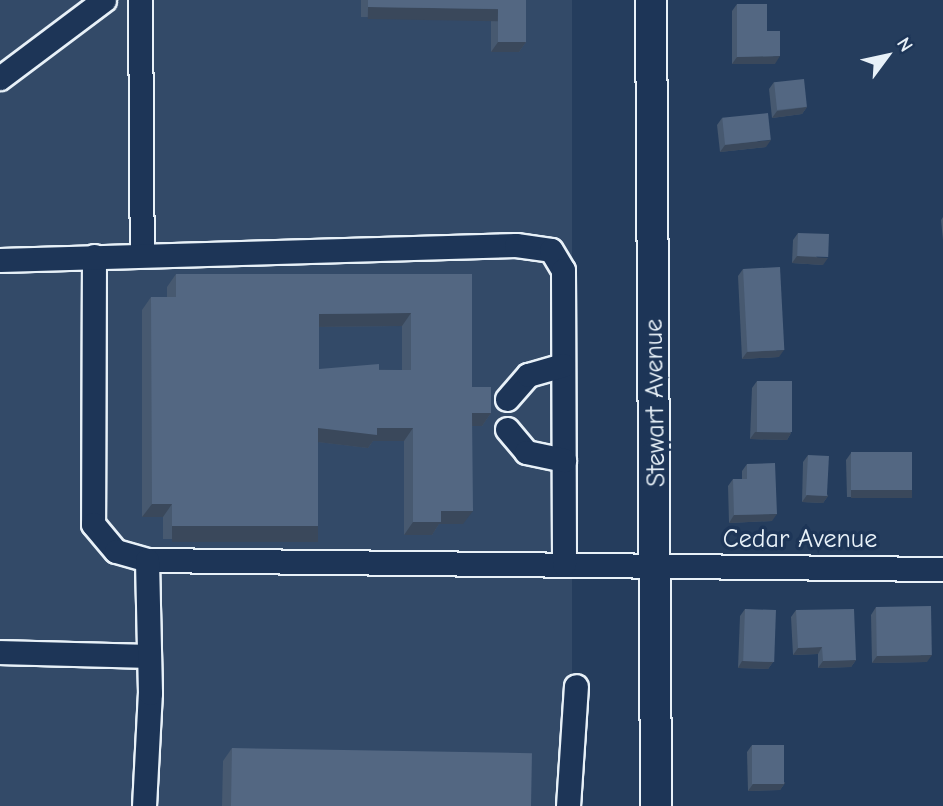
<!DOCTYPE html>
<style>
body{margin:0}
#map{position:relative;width:943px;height:806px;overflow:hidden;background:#253d5d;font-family:"Comic Neue",sans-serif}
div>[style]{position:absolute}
.built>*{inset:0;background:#334a68;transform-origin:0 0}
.roads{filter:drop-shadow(2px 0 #e8f1f8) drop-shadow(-2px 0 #e8f1f8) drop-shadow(0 2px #e8f1f8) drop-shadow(0 -2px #e8f1f8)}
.minor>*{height:23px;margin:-11.5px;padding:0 11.5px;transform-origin:11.5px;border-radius:11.5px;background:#1d3557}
.major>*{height:30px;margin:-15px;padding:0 15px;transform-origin:15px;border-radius:15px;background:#1d3557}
.wall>*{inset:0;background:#475970}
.shaded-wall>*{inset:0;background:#3a485b;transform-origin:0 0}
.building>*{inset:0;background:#536782;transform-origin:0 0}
span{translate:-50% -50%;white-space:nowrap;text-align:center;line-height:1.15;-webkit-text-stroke:7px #1d3557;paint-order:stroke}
.street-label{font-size:26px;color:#e8f1f8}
.north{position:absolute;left:852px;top:21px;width:70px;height:70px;-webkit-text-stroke:5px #1d3557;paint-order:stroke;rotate:57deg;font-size:19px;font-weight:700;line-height:28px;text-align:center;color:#e8f1f8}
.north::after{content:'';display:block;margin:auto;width:24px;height:32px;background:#e8f1f8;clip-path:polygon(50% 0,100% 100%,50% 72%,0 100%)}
</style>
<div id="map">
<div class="built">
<div style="left:0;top:0;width:572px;height:806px"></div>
</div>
<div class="roads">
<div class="minor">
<div style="left:140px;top:0;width:255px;rotate:89.6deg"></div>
<div style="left:0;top:78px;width:130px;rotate:-36.9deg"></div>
<div style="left:94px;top:256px;width:268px;rotate:90.2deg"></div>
<div style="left:93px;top:524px;width:35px;rotate:50deg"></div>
<div style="left:116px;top:551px;width:32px;rotate:16deg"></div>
<div style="left:147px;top:560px;width:796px;rotate:0.65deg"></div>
<div style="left:0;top:260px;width:516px;rotate:-1.67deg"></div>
<div style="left:516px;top:245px;width:35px;rotate:8deg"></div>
<div style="left:551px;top:250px;width:23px;rotate:59deg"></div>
<div style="left:563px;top:270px;width:294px;rotate:89.8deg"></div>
<div style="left:507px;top:399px;width:32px;rotate:-49deg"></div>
<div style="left:528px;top:375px;width:36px;rotate:-16deg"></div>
<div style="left:507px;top:429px;width:30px;rotate:50deg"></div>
<div style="left:526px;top:452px;width:39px;rotate:12deg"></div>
<div style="left:0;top:652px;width:148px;rotate:1.5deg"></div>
<div style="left:144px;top:806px;width:113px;rotate:-87deg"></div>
<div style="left:150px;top:693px;width:133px;rotate:-91.3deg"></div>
<div style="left:568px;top:806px;width:120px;rotate:-86.2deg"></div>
</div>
<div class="major">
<div style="left:651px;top:0;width:806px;rotate:89.64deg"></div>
</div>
</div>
<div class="wall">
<div style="clip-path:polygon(361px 0,526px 0,526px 42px,519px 52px,491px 52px,491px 19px,361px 17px)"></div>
<div style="clip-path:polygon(737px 4px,767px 31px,775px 64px,732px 64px,732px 11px)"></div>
<div style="clip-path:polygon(774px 82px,807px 107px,802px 114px,772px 118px,769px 89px)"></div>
<div style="clip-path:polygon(722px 118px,766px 147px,720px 152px,717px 125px)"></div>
<div style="clip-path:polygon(943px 217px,943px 240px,941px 220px)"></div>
<div style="clip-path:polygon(798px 233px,823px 265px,792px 263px,793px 240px)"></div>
<div style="clip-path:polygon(743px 269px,779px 357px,742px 359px,738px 276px)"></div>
<div style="clip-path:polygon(evenodd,176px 274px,472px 274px,472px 387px,491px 413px,482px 426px,472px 426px,463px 524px,439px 524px,432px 535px,404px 535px,404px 441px,373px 441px,368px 448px,318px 442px,318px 526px,309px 539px,163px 539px,163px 517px,142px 517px,142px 310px,151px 297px,167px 297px,167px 287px,176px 274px,402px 326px,402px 370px,319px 369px,319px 327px,402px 326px)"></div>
<div style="clip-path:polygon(757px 381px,791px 433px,787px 440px,750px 439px,752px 388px)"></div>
<div style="clip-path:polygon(851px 453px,907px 497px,847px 497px,846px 460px)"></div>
<div style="clip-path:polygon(808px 455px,828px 496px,823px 503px,802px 502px,803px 462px)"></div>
<div style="clip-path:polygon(747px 464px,772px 521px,729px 523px,728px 486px,733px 479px,742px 479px,742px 471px)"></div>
<div style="clip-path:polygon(876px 607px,927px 662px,872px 663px,871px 615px)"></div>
<div style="clip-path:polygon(745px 609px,773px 662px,768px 669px,738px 668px,740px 616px)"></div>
<div style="clip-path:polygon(796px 610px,856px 660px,851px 667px,818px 668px,818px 654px,793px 655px,791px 617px)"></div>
<div style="clip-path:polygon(752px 745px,785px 783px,780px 790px,748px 791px,747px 752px)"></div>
<div style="clip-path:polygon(232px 748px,531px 806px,222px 806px,223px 761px)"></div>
</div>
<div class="shaded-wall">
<div style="left:368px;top:7px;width:130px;height:12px;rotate:1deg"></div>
<div style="clip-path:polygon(498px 42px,526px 42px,519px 52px,491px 52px)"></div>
<div style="clip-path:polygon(780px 56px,775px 64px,732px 64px,737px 57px)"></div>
<div style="clip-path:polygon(807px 107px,802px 114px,772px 118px,777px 111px)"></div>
<div style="clip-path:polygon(771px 140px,766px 147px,720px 152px,725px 145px)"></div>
<div style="clip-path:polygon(797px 256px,828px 258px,823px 265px,792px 263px)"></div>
<div style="clip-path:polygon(411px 313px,402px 326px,310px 327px,319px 314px)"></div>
<div style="clip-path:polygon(784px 350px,779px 357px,742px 359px,747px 352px)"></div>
<div style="clip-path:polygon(472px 413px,491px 413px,482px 426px,463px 426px)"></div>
<div style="clip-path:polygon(318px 428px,413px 428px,404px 441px,373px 441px,368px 448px,309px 441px)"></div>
<div style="clip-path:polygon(755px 432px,791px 433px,787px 440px,750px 439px)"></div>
<div style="left:851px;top:490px;width:61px;height:8px"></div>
<div style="clip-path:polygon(807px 495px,828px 496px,823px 503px,802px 502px)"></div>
<div style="clip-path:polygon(152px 504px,172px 504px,163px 517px,142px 517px)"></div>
<div style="clip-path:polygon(441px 511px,473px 511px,463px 524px,439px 524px,432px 535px,404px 535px,413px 522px)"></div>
<div style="clip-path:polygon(777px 514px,772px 521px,729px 523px,734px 515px)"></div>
<div style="left:172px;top:526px;width:146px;height:16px"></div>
<div style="clip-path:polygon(822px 647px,818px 654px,793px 655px,798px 648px)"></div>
<div style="clip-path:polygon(932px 655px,927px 662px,872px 663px,877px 656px)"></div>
<div style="clip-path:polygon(856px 660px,851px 667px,818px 668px,823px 661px)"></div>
<div style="clip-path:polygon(742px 661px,773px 662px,768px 669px,738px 668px)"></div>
<div style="clip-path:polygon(785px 783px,780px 790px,748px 791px,753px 784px)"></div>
</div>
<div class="building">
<div style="clip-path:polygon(368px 0,526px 0,526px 42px,498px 42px,498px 9px,368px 7px)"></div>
<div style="clip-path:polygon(737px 4px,767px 4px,767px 31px,780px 31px,780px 56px,737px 57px)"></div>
<div style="left:804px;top:79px;width:28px;height:30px;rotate:84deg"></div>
<div style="left:768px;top:113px;width:27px;height:46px;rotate:84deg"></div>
<div style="left:798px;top:233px;width:31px;height:23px;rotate:2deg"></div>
<div style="left:780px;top:267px;width:83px;height:37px;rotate:87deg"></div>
<div style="clip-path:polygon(evenodd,176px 274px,472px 274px,472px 387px,491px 387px,491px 413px,472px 413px,473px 511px,441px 511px,441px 522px,413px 522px,413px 428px,377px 428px,377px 435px,318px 428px,318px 526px,172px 526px,172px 504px,152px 504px,151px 297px,176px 297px,176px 274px,411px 313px,411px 370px,379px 370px,379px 364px,319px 369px,319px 314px,411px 313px)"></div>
<div style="left:757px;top:381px;width:35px;height:51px"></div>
<div style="left:912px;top:452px;width:38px;height:61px;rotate:90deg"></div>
<div style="left:808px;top:455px;width:21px;height:40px;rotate:3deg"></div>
<div style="clip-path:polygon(775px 463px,777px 514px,734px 515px,733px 479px,747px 479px,747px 464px)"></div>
<div style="left:931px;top:606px;width:49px;height:55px;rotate:89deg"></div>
<div style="left:745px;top:609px;width:31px;height:52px;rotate:2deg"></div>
<div style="clip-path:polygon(854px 609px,856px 660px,823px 661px,822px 647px,798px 648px,796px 610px)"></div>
<div style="left:752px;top:745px;width:32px;height:39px"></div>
<div style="left:232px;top:748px;width:300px;height:58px;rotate:1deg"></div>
</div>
<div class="street-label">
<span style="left:656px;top:403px;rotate:-91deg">Stewart Avenue</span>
<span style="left:800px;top:540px">Cedar Avenue</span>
</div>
<div class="north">N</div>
</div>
